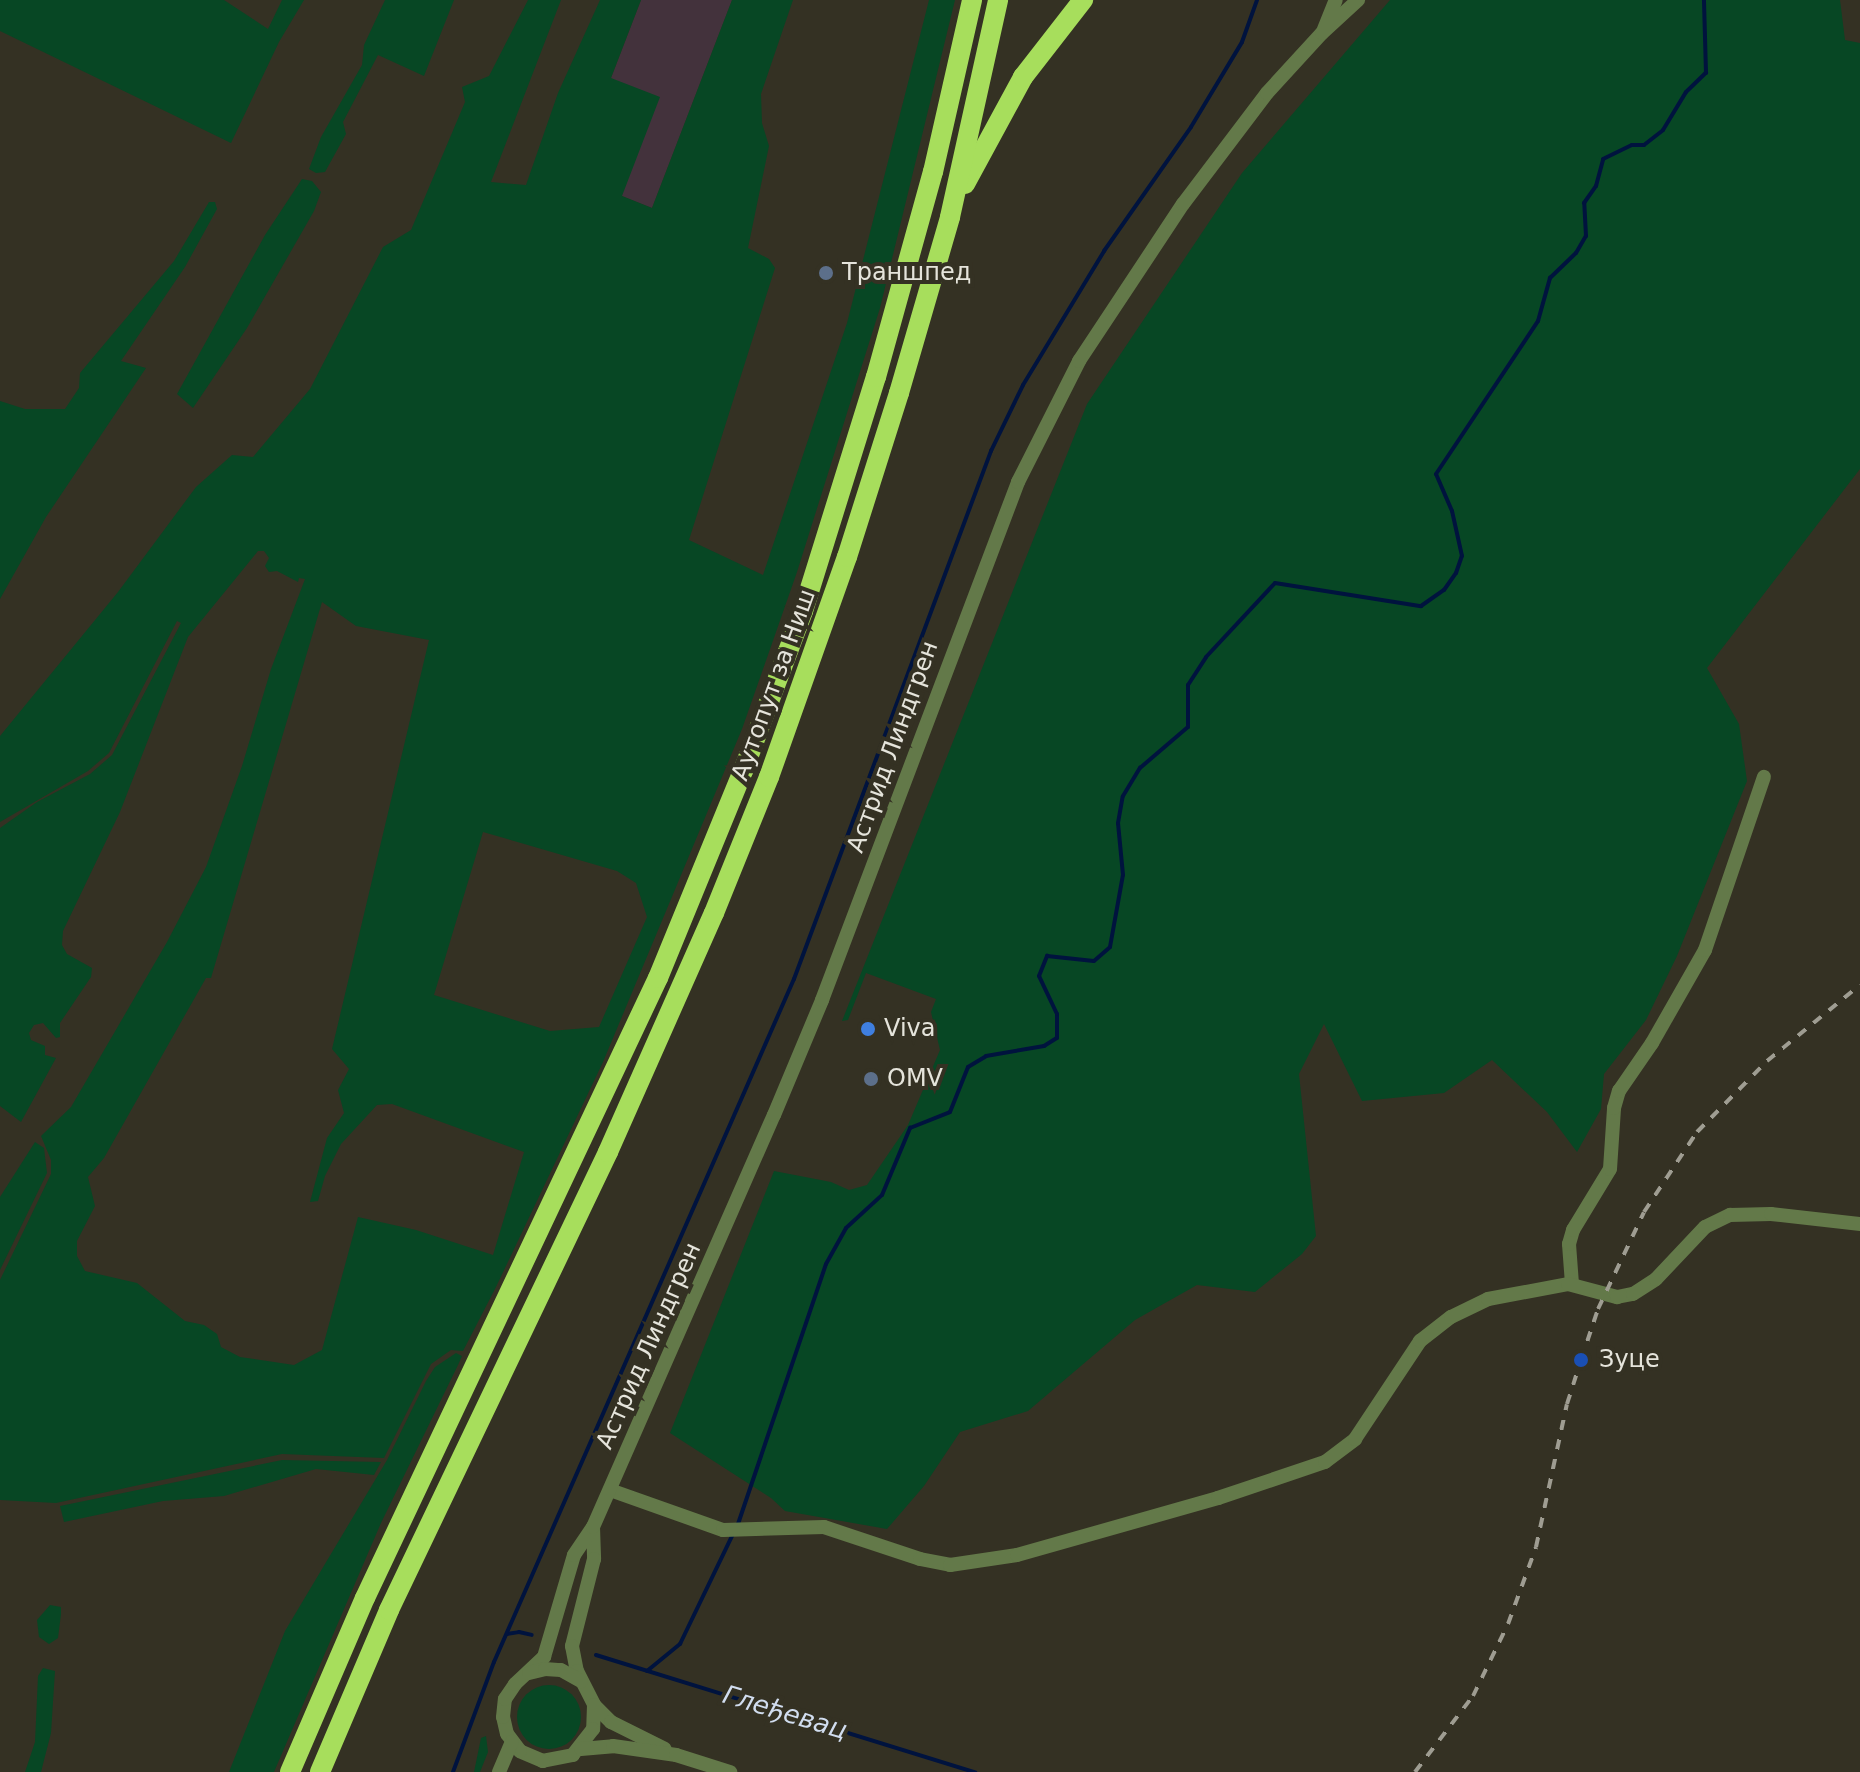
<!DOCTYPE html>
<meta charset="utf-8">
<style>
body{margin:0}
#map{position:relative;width:1860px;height:1772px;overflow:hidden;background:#343123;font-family:"DejaVu Sans",sans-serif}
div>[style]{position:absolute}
.industrial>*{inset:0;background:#43323c}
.green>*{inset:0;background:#074724}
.round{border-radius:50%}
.stream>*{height:4px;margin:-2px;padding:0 2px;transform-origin:2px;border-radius:2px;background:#00133e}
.minor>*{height:14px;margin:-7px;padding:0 7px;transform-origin:7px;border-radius:7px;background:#637949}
.highway>*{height:20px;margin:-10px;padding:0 10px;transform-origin:10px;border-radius:10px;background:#a7de5c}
.rail>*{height:4px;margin-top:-2px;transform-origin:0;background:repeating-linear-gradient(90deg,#9f9d92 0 10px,transparent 0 20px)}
.dots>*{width:22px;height:22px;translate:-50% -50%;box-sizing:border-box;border:4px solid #343123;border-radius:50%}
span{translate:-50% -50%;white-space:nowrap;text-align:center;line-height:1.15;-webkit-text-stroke:8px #343123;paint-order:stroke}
.poi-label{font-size:24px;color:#e5e4db}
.left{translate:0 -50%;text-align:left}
.street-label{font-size:24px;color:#e5e4db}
.water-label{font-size:26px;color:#d1ddef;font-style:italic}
</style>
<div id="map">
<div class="industrial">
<div style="clip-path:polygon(641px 0,732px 0,652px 208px,622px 196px,611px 78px)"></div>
</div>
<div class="green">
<div style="clip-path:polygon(0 0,224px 0,268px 29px,282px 0,304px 0,279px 42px,231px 143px,0 31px)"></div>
<div style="clip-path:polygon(385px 0,454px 0,424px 76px,378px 55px,343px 122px,346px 134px,325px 172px,316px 173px,309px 169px,321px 137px,362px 65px,364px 45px)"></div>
<div style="clip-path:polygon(evenodd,528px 0,561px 0,491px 182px,526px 185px,558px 93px,600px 0,641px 0,611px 78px,660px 97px,622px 196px,652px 208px,732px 0,793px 0,761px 94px,762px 123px,769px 146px,748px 248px,769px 259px,775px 268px,689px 540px,763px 575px,847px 323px,929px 0,955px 0,880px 308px,797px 572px,742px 729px,603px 1062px,496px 1287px,463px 1351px,451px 1350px,431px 1364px,384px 1458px,282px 1454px,56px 1503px,0 1500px,0 1280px,51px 1174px,51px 1160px,41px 1136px,71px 1107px,167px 942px,206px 867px,242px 766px,271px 669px,305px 579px,299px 578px,298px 582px,277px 571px,269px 572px,265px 566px,269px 558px,264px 551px,258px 551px,188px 637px,120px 812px,63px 931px,62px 945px,67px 954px,92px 968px,91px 977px,60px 1023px,60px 1037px,56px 1038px,43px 1023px,34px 1025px,29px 1033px,31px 1040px,45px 1046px,45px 1055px,56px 1058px,21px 1122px,0 1106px,0 828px,37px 802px,90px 774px,112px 755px,181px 623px,177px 621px,109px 753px,88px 771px,0 822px,0 736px,118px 592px,196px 487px,232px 455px,253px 457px,310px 389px,383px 247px,411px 230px,465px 102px,462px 87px,489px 76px,528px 0,322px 602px,356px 626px,429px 640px,332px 1049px,349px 1069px,338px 1090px,344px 1113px,327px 1138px,310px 1202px,318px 1201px,325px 1176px,341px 1144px,377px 1105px,392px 1104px,524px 1152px,493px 1255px,416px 1230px,358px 1217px,322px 1350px,294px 1365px,240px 1357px,221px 1347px,217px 1334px,204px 1325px,185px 1321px,137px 1283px,85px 1271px,77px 1256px,77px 1241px,95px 1206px,88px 1177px,104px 1158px,206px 978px,211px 978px,322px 602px,528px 0,483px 832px,617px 871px,636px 883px,647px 917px,599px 1027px,550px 1031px,434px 995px,483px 832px)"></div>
<div style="clip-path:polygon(1390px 0,1840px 0,1845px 40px,1860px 43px,1860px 469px,1707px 668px,1739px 724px,1747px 781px,1677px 956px,1646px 1020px,1604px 1074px,1601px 1109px,1577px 1152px,1547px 1112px,1492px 1060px,1444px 1093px,1362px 1101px,1324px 1024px,1299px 1074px,1316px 1236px,1302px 1254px,1255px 1292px,1197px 1285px,1135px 1320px,1028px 1411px,960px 1432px,924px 1486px,887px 1529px,785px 1511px,771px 1498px,670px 1433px,774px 1171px,831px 1182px,849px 1190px,867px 1185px,908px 1125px,940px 1050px,931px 1012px,936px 999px,866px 973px,848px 1020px,842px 1021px,1087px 404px,1242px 173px)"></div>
<div style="clip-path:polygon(302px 179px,312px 181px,321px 192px,314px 211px,247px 328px,193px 408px,177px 394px,265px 235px)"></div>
<div style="clip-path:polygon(209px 202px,215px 202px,217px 209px,185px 267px,121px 361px,146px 368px,46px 517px,0 599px,0 401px,25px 409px,65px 409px,79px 388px,80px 373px,174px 261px)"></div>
<div style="clip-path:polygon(35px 1142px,44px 1148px,47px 1173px,0 1270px,0 1197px)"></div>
<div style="clip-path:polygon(456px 1353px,462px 1356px,458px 1365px,381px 1523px,274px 1772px,229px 1772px,285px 1631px,387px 1460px,426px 1381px,435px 1367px)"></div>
<div style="clip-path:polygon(282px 1460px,381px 1462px,374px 1475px,316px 1469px,224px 1496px,163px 1501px,64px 1522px,60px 1506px)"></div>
<div style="clip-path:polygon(50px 1605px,61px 1607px,61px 1614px,58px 1638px,49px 1644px,39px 1637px,37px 1620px)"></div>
<div style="clip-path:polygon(43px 1668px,55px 1671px,51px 1733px,41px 1772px,25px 1772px,35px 1742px,38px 1676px)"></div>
<div class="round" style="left:517px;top:1685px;width:64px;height:64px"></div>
<div style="clip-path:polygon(486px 1736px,488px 1752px,480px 1772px,474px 1772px,481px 1738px)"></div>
</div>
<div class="stream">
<div style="left:738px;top:1524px;width:274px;rotate:-71.3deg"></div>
<div style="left:826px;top:1264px;width:41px;rotate:-60.9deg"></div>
<div style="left:846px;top:1228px;width:49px;rotate:-42.5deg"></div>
<div style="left:882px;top:1195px;width:73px;rotate:-67.3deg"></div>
<div style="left:910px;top:1128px;width:43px;rotate:-21.8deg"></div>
<div style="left:950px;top:1112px;width:48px;rotate:-68.2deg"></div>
<div style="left:968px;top:1067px;width:21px;rotate:-31deg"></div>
<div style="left:986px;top:1056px;width:59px;rotate:-9.8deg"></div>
<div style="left:1044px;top:1046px;width:15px;rotate:-32deg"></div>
<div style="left:1057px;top:1038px;width:24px;rotate:-90deg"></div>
<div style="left:1057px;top:1014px;width:42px;rotate:-115.3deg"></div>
<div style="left:1039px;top:976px;width:22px;rotate:-68deg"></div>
<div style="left:1047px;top:956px;width:47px;rotate:6.1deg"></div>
<div style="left:1094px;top:961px;width:21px;rotate:-41deg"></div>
<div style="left:1110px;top:947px;width:73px;rotate:-79.8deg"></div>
<div style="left:1123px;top:875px;width:52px;rotate:-95.5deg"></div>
<div style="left:1118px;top:823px;width:27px;rotate:-80deg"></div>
<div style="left:1123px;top:796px;width:33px;rotate:-59deg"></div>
<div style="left:1140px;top:768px;width:63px;rotate:-40.5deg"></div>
<div style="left:1188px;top:727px;width:42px;rotate:-90deg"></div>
<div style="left:1188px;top:685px;width:33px;rotate:-57deg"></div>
<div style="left:1206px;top:657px;width:101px;rotate:-47deg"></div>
<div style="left:1275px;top:583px;width:148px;rotate:9deg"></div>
<div style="left:1421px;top:606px;width:28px;rotate:-35deg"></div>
<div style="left:1444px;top:590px;width:21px;rotate:-55deg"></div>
<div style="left:1456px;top:573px;width:18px;rotate:-71deg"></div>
<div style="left:1462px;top:556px;width:46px;rotate:-102.5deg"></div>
<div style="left:1452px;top:511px;width:40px;rotate:-113.4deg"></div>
<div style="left:1436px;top:474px;width:184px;rotate:-56.3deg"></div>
<div style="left:1538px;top:321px;width:45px;rotate:-74.4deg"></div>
<div style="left:1550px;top:278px;width:36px;rotate:-44deg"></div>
<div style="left:1576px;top:253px;width:20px;rotate:-60deg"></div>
<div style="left:1586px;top:236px;width:33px;rotate:-93deg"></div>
<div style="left:1584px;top:203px;width:21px;rotate:-55deg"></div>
<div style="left:1596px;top:186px;width:28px;rotate:-75deg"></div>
<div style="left:1603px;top:159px;width:32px;rotate:-26deg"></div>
<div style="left:1632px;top:145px;width:12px"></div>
<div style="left:1644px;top:145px;width:24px;rotate:-38deg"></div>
<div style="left:1663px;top:130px;width:44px;rotate:-58.8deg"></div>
<div style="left:1686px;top:92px;width:28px;rotate:-44deg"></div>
<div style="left:1706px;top:73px;width:73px;rotate:-91.6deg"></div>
<div style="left:507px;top:1634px;width:12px;rotate:-9deg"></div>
<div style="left:519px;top:1632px;width:13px;rotate:13deg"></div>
<div style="left:596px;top:1655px;width:397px;rotate:17.2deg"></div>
<div style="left:647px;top:1671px;width:43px;rotate:-39.3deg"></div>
<div style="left:680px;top:1644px;width:124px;rotate:-64.3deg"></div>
<div style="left:453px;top:1772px;width:117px;rotate:-69.6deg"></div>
<div style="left:494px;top:1662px;width:746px;rotate:-66.29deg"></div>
<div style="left:794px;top:979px;width:564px;rotate:-69.54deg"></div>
<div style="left:991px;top:451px;width:73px;rotate:-64.1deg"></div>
<div style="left:1023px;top:385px;width:157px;rotate:-58.8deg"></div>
<div style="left:1104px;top:251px;width:151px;rotate:-54.9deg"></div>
<div style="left:1191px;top:127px;width:99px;rotate:-59deg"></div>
<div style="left:1242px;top:42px;width:45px;rotate:-70.3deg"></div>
</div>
<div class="minor">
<div style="left:1324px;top:29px;width:31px;rotate:-68deg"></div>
<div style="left:1572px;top:1284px;width:40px;rotate:-94.3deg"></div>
<div style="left:1569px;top:1244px;width:15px;rotate:-74deg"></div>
<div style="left:1573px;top:1230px;width:71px;rotate:-58.8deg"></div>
<div style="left:1610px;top:1169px;width:61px;rotate:-86.2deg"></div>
<div style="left:1614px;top:1108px;width:18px;rotate:-74deg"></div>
<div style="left:1619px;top:1091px;width:58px;rotate:-55.5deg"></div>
<div style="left:1652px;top:1043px;width:107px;rotate:-60.3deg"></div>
<div style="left:1705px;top:950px;width:183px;rotate:-71.2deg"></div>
<div style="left:610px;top:1490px;width:120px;rotate:19.5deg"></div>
<div style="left:723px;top:1530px;width:101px;rotate:-1.7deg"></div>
<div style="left:824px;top:1527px;width:101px;rotate:18.4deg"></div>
<div style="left:920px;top:1559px;width:31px;rotate:11deg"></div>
<div style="left:950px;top:1565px;width:68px;rotate:-8.5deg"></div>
<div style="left:1017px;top:1555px;width:209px;rotate:-15.8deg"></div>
<div style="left:1218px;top:1498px;width:113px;rotate:-18.6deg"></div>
<div style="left:1325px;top:1462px;width:38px;rotate:-37deg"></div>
<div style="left:1355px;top:1439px;width:118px;rotate:-56.4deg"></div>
<div style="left:1420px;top:1341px;width:39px;rotate:-38deg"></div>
<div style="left:1451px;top:1317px;width:41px;rotate:-25.9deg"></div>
<div style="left:1488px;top:1299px;width:81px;rotate:-10.6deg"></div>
<div style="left:1568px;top:1284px;width:51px;rotate:14.9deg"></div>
<div style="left:1617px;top:1297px;width:16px;rotate:-11deg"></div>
<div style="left:1633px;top:1294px;width:27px;rotate:-33deg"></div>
<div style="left:1656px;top:1279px;width:71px;rotate:-46.7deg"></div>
<div style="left:1705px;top:1227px;width:28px;rotate:-26deg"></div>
<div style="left:1730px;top:1215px;width:41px;rotate:-1.4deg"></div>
<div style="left:1771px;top:1214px;width:90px;rotate:6.4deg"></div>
<div style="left:593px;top:1527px;width:32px;rotate:88deg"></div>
<div style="left:594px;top:1559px;width:90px;rotate:104.2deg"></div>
<div style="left:572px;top:1646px;width:25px;rotate:79deg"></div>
<div style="left:577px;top:1671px;width:38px;rotate:63deg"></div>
<div style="left:594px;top:1705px;width:24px;rotate:92deg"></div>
<div style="left:593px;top:1729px;width:33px;rotate:128deg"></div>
<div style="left:573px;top:1755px;width:31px;rotate:169deg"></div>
<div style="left:543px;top:1761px;width:25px;rotate:-157deg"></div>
<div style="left:520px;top:1751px;width:21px;rotate:-127deg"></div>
<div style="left:507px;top:1734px;width:17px;rotate:-103deg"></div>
<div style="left:503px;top:1717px;width:18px;rotate:-84deg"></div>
<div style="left:505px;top:1699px;width:18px;rotate:-56deg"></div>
<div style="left:515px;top:1684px;width:40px;rotate:-43deg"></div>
<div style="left:544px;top:1657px;width:106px;rotate:-73.6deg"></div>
<div style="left:574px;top:1555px;width:34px;rotate:-56deg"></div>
<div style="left:593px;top:1527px;width:450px;rotate:-66.3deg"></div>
<div style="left:774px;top:1115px;width:125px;rotate:-67.3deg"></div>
<div style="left:822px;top:1000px;width:554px;rotate:-69.27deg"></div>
<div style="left:1018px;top:482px;width:136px;rotate:-63.2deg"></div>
<div style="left:1079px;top:361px;width:188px;rotate:-56.5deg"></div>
<div style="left:1183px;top:204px;width:139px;rotate:-52.9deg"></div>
<div style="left:1267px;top:93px;width:81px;rotate:-47.5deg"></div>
<div style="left:1322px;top:33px;width:49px;rotate:-42.5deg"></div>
<div style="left:529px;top:1673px;width:16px;rotate:-14deg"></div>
<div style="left:545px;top:1669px;width:16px;rotate:4deg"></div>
<div style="left:561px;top:1670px;width:23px;rotate:29deg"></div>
<div style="left:594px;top:1705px;width:24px;rotate:45deg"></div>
<div style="left:611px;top:1722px;width:60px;rotate:26.6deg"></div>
<div style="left:581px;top:1749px;width:32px;rotate:-5deg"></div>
<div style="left:613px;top:1746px;width:64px;rotate:8.1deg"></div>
<div style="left:676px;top:1755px;width:57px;rotate:17.5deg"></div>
<div style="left:499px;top:1772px;width:33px;rotate:-67deg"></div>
</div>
<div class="highway">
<div style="left:965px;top:184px;width:122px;rotate:-61.5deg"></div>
<div style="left:1023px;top:77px;width:98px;rotate:-52.1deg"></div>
<div style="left:290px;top:1772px;width:189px;rotate:-66.7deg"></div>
<div style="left:365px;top:1598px;width:686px;rotate:-64.71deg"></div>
<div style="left:658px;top:978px;width:224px;rotate:-67.7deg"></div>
<div style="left:743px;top:771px;width:171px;rotate:-69.4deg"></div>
<div style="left:803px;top:611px;width:245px;rotate:-72.7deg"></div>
<div style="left:876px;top:377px;width:213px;rotate:-74.5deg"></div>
<div style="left:933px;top:172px;width:176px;rotate:-77.2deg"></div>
<div style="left:320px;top:1772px;width:176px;rotate:-66.9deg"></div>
<div style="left:389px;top:1610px;width:508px;rotate:-64.44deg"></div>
<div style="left:608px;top:1152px;width:261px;rotate:-66.1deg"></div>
<div style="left:714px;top:913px;width:147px;rotate:-68deg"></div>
<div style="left:769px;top:777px;width:233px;rotate:-70.5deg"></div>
<div style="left:847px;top:557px;width:172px;rotate:-72.4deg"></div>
<div style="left:899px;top:393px;width:183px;rotate:-73.8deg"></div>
<div style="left:950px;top:217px;width:222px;rotate:-77.5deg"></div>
</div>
<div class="rail">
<div style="left:1415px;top:1772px;width:96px;rotate:-52.7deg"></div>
<div style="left:1473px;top:1696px;width:80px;rotate:-64.1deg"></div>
<div style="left:1508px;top:1624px;width:82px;rotate:-70deg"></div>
<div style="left:1536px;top:1547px;width:146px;rotate:-77.8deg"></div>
<div style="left:1567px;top:1404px;width:46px;rotate:-72.3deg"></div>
<div style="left:1581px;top:1360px;width:54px;rotate:-71.6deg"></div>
<div style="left:1598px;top:1309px;width:107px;rotate:-64.6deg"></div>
<div style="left:1644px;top:1212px;width:96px;rotate:-56.5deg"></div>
<div style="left:1697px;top:1132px;width:100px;rotate:-45.4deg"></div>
<div style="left:1767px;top:1061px;width:120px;rotate:-39.3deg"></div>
</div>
<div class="dots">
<div style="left:826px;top:273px;background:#5c6f8a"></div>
<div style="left:868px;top:1029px;background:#3f7fe0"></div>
<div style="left:871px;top:1079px;background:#5c6f8a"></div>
<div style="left:1581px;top:1360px;background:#1a4fb4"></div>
</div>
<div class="poi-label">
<span class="left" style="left:842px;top:273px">Траншпед</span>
<span class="left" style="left:884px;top:1029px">Viva</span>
<span class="left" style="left:887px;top:1079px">OMV</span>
<span class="left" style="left:1599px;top:1360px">Зуце</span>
</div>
<div class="street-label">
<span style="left:774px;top:685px;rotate:-70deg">Аутопут за Ниш</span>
<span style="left:893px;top:747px;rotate:-70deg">Астрид Линдгрен</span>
<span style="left:649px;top:1346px;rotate:-66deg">Астрид Линдгрен</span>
</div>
<div class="water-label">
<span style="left:785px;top:1713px;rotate:17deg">Глеђевац</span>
</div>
</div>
